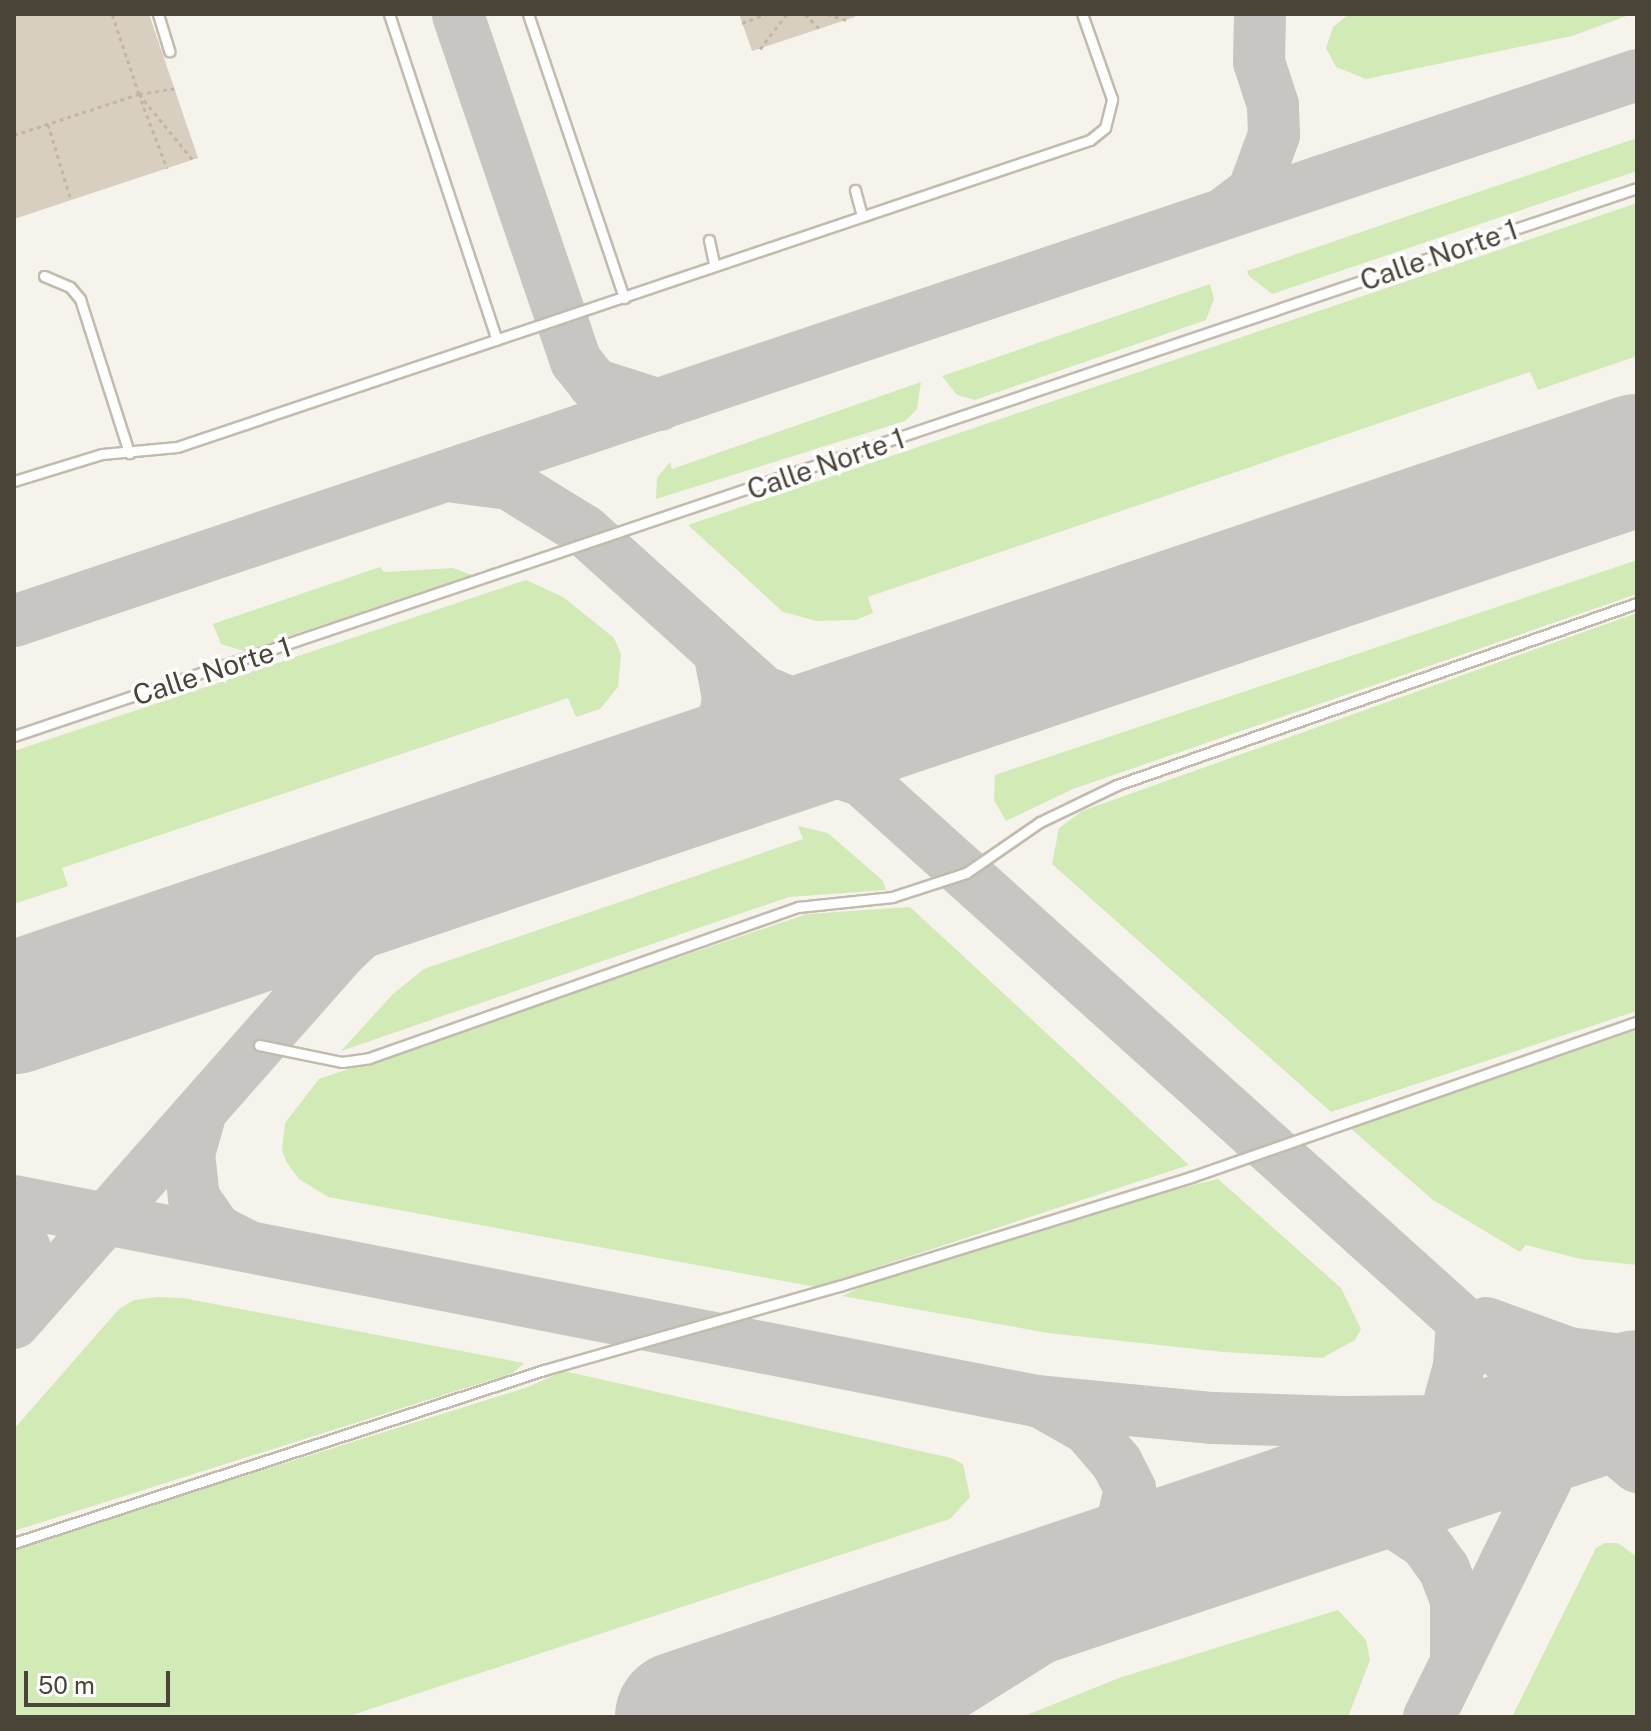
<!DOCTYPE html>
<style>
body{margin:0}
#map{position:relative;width:1651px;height:1731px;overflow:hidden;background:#f6f3ec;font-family:"Public Sans",sans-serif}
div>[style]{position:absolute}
.green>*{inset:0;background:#d2eab5}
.taxiway>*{height:52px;margin:-26px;padding:0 26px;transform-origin:26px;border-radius:26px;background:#c8c6c3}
.runway>*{height:132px;margin:-66px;padding:0 66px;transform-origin:66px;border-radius:66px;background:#c8c6c3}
.building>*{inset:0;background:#d8cfc1}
.path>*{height:3px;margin-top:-1.5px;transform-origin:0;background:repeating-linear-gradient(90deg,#c4b79f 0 4px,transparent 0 8px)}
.roads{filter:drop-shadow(2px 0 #c2bbae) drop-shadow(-2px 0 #c2bbae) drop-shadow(0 2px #c2bbae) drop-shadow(0 -2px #c2bbae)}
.service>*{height:9px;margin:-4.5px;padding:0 4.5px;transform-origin:4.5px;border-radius:4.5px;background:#fff}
span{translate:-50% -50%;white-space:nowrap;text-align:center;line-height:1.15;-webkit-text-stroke:7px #fff;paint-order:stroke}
.street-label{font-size:28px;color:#4b4439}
.frame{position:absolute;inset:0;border:16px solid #4b4439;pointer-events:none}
.scale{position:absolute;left:24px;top:1671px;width:146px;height:36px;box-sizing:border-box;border:4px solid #4b4439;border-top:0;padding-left:10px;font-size:24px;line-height:28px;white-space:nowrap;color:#4b4439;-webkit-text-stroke:6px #fff;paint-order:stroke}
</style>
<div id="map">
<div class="green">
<div style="clip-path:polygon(1349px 14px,1632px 14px,1572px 36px,1366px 79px,1336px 67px,1326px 48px,1333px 27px)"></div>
<div style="clip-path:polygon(1637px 138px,1637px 171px,1272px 294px,1249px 276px,1247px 271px)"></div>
<div style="clip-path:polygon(1637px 203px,1637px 356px,1538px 390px,1530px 372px,868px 597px,873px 613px,856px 620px,817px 621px,783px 612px,688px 525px)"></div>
<div style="clip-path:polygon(1210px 284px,1214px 299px,1206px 320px,975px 400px,957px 395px,942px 376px)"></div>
<div style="clip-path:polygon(921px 382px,917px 409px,905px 421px,656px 499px,657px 478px,670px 462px,672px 469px)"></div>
<div style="clip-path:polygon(1637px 560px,1637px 594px,1073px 789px,1006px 821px,994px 800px,995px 775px)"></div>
<div style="clip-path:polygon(380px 567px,384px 572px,453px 568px,472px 575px,244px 651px,221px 644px,213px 624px)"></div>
<div style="clip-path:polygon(526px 580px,563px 597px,614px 638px,621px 654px,618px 687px,600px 709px,576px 717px,568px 698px,62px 868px,68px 886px,14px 904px,14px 751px)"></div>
<div style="clip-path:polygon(1637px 613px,1637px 1011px,1331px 1112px,1052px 864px,1059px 828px,1082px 811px)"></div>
<div style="clip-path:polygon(798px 826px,828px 833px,883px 881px,886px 890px,789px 897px,341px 1051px,393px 994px,424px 969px,803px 839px)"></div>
<div style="clip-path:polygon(910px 907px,1189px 1165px,816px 1287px,328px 1197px,299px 1179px,287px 1163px,282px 1150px,285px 1123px,319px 1079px,807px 914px)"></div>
<div style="clip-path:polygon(1637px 1030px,1637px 1265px,1581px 1259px,1526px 1245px,1520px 1252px,1433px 1200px,1350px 1128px)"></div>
<div style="clip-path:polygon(1218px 1179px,1341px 1288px,1361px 1329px,1355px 1340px,1322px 1358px,1224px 1352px,1048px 1333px,842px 1296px,889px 1274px,1114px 1204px)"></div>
<div style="clip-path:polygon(157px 1297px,183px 1298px,524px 1363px,513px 1373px,14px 1531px,14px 1429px,119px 1309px,134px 1300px)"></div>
<div style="clip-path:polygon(564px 1371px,951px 1458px,963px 1464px,970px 1497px,950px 1519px,346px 1717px,14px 1717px,14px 1548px,528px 1387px)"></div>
<div style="clip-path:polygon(1605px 1543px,1618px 1543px,1637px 1557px,1637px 1717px,1512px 1717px,1596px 1548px)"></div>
<div style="clip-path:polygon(1338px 1610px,1366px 1640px,1370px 1660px,1348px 1717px,1022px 1717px,1119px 1678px)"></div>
</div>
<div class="taxiway">
<div style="left:458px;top:15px;width:366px;rotate:71.2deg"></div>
<div style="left:576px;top:361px;width:29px;rotate:52deg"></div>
<div style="left:594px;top:384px;width:69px;rotate:17.7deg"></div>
<div style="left:1226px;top:212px;width:34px;rotate:-37deg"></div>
<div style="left:1253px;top:192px;width:61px;rotate:-69.8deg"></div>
<div style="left:1274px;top:135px;width:30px;rotate:-92deg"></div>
<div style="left:1273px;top:105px;width:45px;rotate:-108deg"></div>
<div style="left:1259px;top:62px;width:48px;rotate:-88.8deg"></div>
<div style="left:455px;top:477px;width:54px;rotate:7.4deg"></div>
<div style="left:509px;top:484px;width:89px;rotate:31.7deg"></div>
<div style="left:585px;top:531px;width:1180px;rotate:42.01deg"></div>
<div style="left:1462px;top:1321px;width:228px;rotate:39.8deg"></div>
<div style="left:14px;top:621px;width:1712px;rotate:-18.59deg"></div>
<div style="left:770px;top:694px;width:32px;rotate:24deg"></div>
<div style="left:799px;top:707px;width:40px;rotate:8.5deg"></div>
<div style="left:839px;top:713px;width:79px;rotate:-6.6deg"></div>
<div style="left:680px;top:784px;width:28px;rotate:-32deg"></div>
<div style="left:704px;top:769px;width:26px;rotate:-54deg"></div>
<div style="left:719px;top:748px;width:51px;rotate:-79.8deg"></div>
<div style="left:728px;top:698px;width:43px;rotate:-100.8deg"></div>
<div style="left:678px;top:785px;width:98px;rotate:-13.6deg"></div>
<div style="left:773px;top:762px;width:52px;rotate:5.5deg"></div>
<div style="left:825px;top:767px;width:30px;rotate:21deg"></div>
<div style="left:201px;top:1112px;width:44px;rotate:105.9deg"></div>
<div style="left:189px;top:1154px;width:44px;rotate:83.5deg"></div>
<div style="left:194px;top:1198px;width:39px;rotate:55deg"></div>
<div style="left:216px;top:1230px;width:33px;rotate:27deg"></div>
<div style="left:14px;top:1201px;width:1041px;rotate:11.07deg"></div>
<div style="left:1036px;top:1401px;width:178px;rotate:5.5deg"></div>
<div style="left:1213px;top:1418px;width:129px;rotate:1.8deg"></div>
<div style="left:1342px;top:1422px;width:102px;rotate:-0.6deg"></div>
<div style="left:1444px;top:1421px;width:188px;rotate:-7deg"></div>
<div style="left:14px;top:1224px;width:27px;rotate:66deg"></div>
<div style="left:25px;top:1249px;width:40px;rotate:87.1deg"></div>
<div style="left:27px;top:1289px;width:35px;rotate:112deg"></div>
<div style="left:14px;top:1323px;width:495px;rotate:-48.6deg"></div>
<div style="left:341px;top:952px;width:69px;rotate:-43.2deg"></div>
<div style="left:391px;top:905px;width:110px;rotate:-31.2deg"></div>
<div style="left:1486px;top:1323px;width:88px;rotate:19.9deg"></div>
<div style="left:1569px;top:1353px;width:69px;rotate:7.5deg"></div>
<div style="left:1044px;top:1404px;width:51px;rotate:29.6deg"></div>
<div style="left:1088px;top:1429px;width:45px;rotate:49.5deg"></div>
<div style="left:1117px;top:1463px;width:29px;rotate:63deg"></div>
<div style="left:1130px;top:1489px;width:48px;rotate:103.2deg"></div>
<div style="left:1119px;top:1536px;width:57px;rotate:130.1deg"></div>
<div style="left:1397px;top:1477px;width:73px;rotate:-50deg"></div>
<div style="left:1444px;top:1421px;width:57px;rotate:-74.7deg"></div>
<div style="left:1459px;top:1366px;width:45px;rotate:-86.2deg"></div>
<div style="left:1318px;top:1503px;width:55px;rotate:6.2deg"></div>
<div style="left:1373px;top:1509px;width:62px;rotate:33.2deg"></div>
<div style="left:1425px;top:1543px;width:32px;rotate:54deg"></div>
<div style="left:1444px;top:1569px;width:34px;rotate:69deg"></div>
<div style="left:1456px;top:1601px;width:59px;rotate:90deg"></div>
<div style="left:917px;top:1717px;width:271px;rotate:-32.2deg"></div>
<div style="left:1146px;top:1573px;width:91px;rotate:-25.4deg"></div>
<div style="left:1429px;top:1717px;width:273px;rotate:-63.7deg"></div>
<div style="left:1550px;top:1472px;width:59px;rotate:-52.5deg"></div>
<div style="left:1586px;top:1425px;width:32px;rotate:-36deg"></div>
</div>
<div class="runway">
<div style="left:14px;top:1008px;width:1713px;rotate:-18.66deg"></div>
<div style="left:681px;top:1717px;width:1008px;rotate:-18.56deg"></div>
</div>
<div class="building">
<div style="clip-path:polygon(14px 14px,149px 14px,198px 158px,14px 219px)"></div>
<div style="clip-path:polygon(739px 14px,855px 14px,855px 17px,752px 51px)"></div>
</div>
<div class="path">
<div style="left:805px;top:14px;width:21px;rotate:45deg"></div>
<div style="left:827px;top:14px;width:21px;rotate:17deg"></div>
<div style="left:742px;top:23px;width:27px;rotate:-20deg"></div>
<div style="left:760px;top:49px;width:44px;rotate:-52.4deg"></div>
<div style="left:139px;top:94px;width:85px;rotate:50.7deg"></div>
<div style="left:139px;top:94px;width:36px;rotate:-9deg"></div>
<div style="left:141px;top:100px;width:73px;rotate:69.1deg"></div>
<div style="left:48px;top:124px;width:79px;rotate:73.2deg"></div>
<div style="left:14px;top:135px;width:132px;rotate:-18.2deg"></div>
<div style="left:139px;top:94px;width:84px;rotate:-108.6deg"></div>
</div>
<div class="roads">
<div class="service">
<div style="left:158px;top:14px;width:39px;rotate:73deg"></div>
<div style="left:389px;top:14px;width:343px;rotate:71.7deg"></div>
<div style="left:528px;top:14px;width:300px;rotate:71.3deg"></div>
<div style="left:855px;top:190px;width:27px;rotate:75deg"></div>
<div style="left:709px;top:240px;width:25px;rotate:78deg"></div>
<div style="left:44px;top:276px;width:28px;rotate:23deg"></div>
<div style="left:70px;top:287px;width:16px;rotate:50deg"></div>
<div style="left:80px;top:299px;width:162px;rotate:72.3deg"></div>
<div style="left:14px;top:481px;width:92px;rotate:-17.1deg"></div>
<div style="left:102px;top:454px;width:75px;rotate:-5.3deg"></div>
<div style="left:177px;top:447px;width:963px;rotate:-18.59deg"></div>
<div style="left:1090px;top:140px;width:19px;rotate:-39deg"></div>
<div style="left:1105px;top:128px;width:30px;rotate:-76deg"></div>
<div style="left:1112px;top:99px;width:90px;rotate:-109.4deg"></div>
<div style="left:14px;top:736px;width:1713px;rotate:-18.66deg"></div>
<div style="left:259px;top:1045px;width:85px;rotate:11.6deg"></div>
<div style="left:342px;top:1062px;width:27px;rotate:-8deg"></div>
<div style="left:369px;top:1058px;width:455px;rotate:-19.4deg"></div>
<div style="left:798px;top:907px;width:95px;rotate:-6.1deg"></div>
<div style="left:892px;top:897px;width:78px;rotate:-18deg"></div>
<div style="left:966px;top:873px;width:90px;rotate:-34.6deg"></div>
<div style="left:1040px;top:822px;width:85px;rotate:-25.7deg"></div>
<div style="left:1117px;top:785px;width:551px;rotate:-19.29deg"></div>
<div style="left:14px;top:1543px;width:558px;rotate:-18.08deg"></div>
<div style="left:544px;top:1370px;width:307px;rotate:-15.9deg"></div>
<div style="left:839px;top:1286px;width:368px;rotate:-17.2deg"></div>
<div style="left:1191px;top:1177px;width:472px;rotate:-19.2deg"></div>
</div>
</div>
<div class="street-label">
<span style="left:1439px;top:255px;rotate:-19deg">Calle Norte 1</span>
<span style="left:826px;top:464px;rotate:-19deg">Calle Norte 1</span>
<span style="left:212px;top:671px;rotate:-18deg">Calle Norte 1</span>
</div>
<div class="frame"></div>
<div class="scale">50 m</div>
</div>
